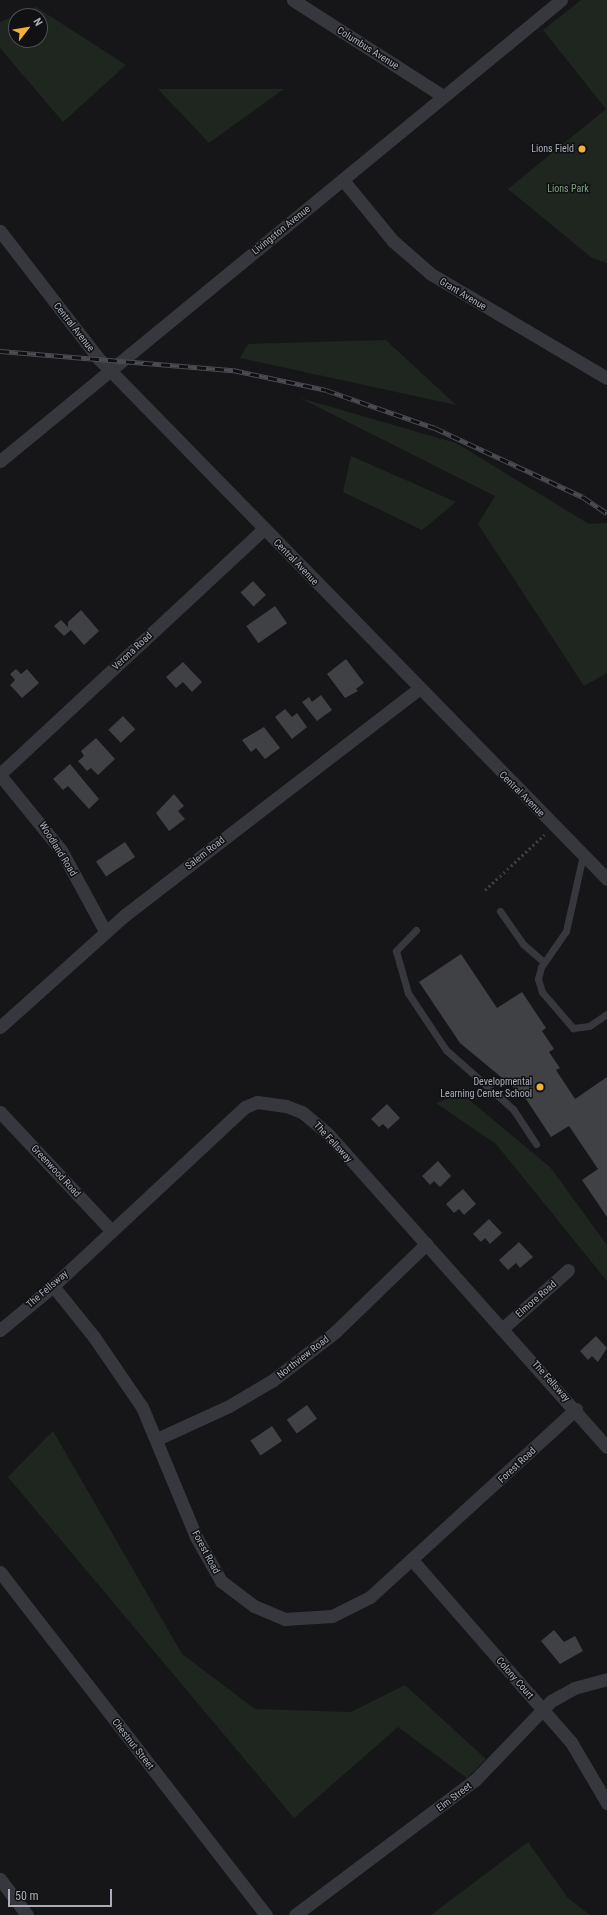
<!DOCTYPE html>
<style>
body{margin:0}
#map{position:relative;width:607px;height:1915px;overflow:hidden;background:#161618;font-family:"Roboto Condensed",sans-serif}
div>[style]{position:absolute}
.green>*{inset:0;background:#1e261f}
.building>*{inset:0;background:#404145;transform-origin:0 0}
.path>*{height:2.5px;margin-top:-1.25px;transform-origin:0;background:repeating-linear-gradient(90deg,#3d3f44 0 2px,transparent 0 5px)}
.service>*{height:7px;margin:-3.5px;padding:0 3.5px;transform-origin:3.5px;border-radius:3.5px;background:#37383d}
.minor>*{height:13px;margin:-6.5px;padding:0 6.5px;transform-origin:6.5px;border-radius:6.5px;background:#37383d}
.rail>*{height:4.5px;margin-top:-2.25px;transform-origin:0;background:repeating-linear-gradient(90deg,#111113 0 9px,#4a4c52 0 18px);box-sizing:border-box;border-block:1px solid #4a4c52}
.dots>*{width:11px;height:11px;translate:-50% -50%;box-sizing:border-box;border:2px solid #111113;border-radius:50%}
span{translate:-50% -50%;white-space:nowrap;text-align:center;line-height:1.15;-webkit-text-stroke:3px #111113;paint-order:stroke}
.street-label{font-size:10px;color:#a8adb8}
.poi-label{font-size:10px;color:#a8adb8}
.right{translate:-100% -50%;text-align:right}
.park-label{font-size:10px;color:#7fa381}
.north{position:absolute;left:8px;top:8px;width:40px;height:40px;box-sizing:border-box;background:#111113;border:1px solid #4d4f55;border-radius:50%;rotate:59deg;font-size:11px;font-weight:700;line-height:16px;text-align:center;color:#a8adb8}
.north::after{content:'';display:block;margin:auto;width:14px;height:18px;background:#f2b134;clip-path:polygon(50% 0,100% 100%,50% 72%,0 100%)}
.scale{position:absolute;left:8px;top:1889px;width:104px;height:18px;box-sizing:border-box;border:2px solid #a8adb8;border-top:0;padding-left:5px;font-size:12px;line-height:14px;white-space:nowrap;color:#a8adb8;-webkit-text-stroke:3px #111113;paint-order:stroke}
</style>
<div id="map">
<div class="green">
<div style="clip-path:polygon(581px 0,607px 0,607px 263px,592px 258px,508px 189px,606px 109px,543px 30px)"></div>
<div style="clip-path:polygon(evenodd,36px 7px,126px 65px,63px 122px,0 48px,0 22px,36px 7px,16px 16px,40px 16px,40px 40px,16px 40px,16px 16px)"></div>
<div style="clip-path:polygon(158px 89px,284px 89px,209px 143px)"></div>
<div style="clip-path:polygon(386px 340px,456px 405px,240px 358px,248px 344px)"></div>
<div style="clip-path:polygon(300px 398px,456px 443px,589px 524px,607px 523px,607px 673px,584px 686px,478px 524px,495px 496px)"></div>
<div style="clip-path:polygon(351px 456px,456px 502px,422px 530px,343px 492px)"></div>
<div style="clip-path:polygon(462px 1094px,550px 1167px,607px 1245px,607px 1281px,496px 1144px,436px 1103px)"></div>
<div style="clip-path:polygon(53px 1431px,182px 1654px,255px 1709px,351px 1712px,405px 1685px,486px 1759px,467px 1778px,398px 1727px,294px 1818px,8px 1477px)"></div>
<div style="clip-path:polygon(528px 1842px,568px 1898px,590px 1915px,431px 1915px)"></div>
</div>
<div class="building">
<div style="left:253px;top:581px;width:19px;height:17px;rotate:47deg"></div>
<div style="left:275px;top:606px;width:21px;height:35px;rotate:55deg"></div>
<div style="clip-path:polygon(81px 610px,99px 631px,84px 645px,71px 630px,64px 636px,54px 626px,61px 620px,68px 627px,68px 622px)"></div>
<div style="clip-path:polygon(346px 659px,364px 683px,356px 689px,358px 691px,345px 698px,327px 674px)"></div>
<div style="clip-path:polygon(183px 662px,202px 682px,192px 692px,183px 682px,176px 688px,166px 677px)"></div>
<div style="clip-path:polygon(16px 669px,21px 674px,27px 669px,39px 683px,22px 698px,10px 685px,15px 680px,10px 674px)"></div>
<div style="clip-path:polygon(321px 695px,332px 710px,317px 721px,302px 702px,309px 697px,312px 702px)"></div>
<div style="clip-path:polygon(285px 709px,292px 717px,297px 713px,307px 727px,292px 739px,275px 717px)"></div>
<div style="left:123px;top:716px;width:18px;height:20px;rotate:47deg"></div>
<div style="clip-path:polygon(264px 727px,280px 748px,265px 759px,256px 748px,251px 752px,242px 740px)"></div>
<div style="clip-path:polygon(96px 738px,115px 759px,98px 775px,91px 768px,87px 771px,78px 761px,84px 756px,81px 751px)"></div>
<div style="clip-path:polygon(70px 764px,99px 799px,89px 809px,68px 786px,63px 790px,53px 779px)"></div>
<div style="clip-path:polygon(174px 794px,184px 806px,178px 811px,185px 819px,169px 831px,156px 813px)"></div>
<div style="left:125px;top:842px;width:18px;height:35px;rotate:56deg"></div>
<div style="clip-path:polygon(461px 954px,497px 1008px,522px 992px,546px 1028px,542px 1031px,554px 1049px,549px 1052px,560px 1068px,556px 1070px,575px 1099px,607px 1077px,607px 1217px,582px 1180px,598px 1169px,569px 1126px,551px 1137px,524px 1096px,460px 1043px,419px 982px)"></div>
<div style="clip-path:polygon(387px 1104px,400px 1118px,388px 1129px,383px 1124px,379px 1127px,371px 1119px)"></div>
<div style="clip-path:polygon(438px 1161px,451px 1176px,440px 1187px,434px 1181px,430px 1185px,422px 1176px)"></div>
<div style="clip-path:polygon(463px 1189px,476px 1204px,464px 1215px,459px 1209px,454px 1213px,446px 1204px)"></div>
<div style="clip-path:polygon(489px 1219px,502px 1233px,490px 1244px,485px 1238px,481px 1242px,473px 1234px)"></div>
<div style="clip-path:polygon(519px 1242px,533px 1257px,520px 1268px,516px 1263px,508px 1270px,499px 1260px)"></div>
<div style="clip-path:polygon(596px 1336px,607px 1348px,598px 1362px,592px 1356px,588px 1360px,580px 1351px)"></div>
<div style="left:307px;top:1405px;width:17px;height:25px;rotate:54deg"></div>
<div style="left:272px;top:1426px;width:18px;height:26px;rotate:56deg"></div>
<div style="clip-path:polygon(554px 1630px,564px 1642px,575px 1636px,583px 1651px,560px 1664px,541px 1641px)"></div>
</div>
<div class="path">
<div style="left:485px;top:890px;width:81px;rotate:-43deg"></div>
</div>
<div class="service">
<div style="left:583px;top:855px;width:78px;rotate:102.6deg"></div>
<div style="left:566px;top:931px;width:44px;rotate:124.8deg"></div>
<div style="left:541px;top:967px;width:12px;rotate:104deg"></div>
<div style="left:538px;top:979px;width:14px;rotate:73deg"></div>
<div style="left:542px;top:992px;width:48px;rotate:49.3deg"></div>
<div style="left:573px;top:1028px;width:16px;rotate:-7deg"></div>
<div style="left:589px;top:1026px;width:22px;rotate:-34deg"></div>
<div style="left:500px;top:911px;width:40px;rotate:55.1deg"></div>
<div style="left:523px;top:944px;width:28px;rotate:41deg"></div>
<div style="left:416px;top:930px;width:29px;rotate:134deg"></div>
<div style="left:396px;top:951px;width:44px;rotate:74.1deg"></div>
<div style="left:408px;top:993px;width:69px;rotate:56.3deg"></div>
<div style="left:446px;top:1050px;width:89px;rotate:41.4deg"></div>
<div style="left:513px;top:1109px;width:42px;rotate:56.7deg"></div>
</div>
<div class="minor">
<div style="left:293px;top:0;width:178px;rotate:32.6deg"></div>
<div style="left:343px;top:180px;width:79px;rotate:50.7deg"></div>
<div style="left:393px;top:241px;width:50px;rotate:41deg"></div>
<div style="left:431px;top:274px;width:204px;rotate:30.6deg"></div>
<div style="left:0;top:231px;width:162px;rotate:52.3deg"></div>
<div style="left:99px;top:359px;width:727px;rotate:45.67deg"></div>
<div style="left:0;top:461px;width:726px;rotate:-39.41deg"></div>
<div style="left:0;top:774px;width:360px;rotate:-42.9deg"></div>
<div style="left:0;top:775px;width:97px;rotate:50.9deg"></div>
<div style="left:61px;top:850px;width:92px;rotate:61.5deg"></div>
<div style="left:0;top:1027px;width:168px;rotate:-41.9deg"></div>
<div style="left:125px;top:915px;width:370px;rotate:-37.6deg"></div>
<div style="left:0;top:1112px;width:162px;rotate:46.8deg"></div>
<div style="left:53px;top:1286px;width:65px;rotate:51.2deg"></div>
<div style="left:94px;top:1337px;width:85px;rotate:55.6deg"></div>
<div style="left:142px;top:1407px;width:141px;rotate:67.4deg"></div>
<div style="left:196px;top:1537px;width:51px;rotate:60.4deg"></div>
<div style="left:221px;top:1581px;width:41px;rotate:37.1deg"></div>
<div style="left:254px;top:1606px;width:34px;rotate:23deg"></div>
<div style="left:285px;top:1619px;width:47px;rotate:-3.7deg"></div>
<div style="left:332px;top:1616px;width:42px;rotate:-26.6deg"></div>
<div style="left:370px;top:1597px;width:279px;rotate:-42.4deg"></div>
<div style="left:503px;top:1328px;width:87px;rotate:-41.7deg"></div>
<div style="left:0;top:1330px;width:69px;rotate:-39.7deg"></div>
<div style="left:53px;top:1286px;width:262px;rotate:-43deg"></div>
<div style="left:245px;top:1107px;width:13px;rotate:-23deg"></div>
<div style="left:257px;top:1102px;width:29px;rotate:8deg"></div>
<div style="left:286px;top:1106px;width:17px;rotate:21deg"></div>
<div style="left:302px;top:1112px;width:34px;rotate:40deg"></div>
<div style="left:328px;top:1134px;width:419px;rotate:48.3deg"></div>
<div style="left:157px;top:1439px;width:79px;rotate:-24.6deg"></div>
<div style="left:229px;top:1406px;width:51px;rotate:-30.6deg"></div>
<div style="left:273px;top:1380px;width:78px;rotate:-37.7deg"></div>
<div style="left:335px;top:1332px;width:127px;rotate:-44deg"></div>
<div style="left:413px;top:1561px;width:240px;rotate:48.9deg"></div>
<div style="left:571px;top:1742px;width:71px;rotate:59.5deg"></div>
<div style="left:0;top:1572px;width:434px;rotate:52.2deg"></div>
<div style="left:0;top:1879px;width:45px;rotate:53.1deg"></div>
<div style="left:295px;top:1915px;width:225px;rotate:-36.9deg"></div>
<div style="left:475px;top:1780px;width:110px;rotate:-46.1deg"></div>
<div style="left:551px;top:1701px;width:26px;rotate:-29deg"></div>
<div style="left:574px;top:1688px;width:34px;rotate:-15deg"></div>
</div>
<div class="rail">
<div style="left:0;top:351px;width:234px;rotate:4.7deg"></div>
<div style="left:233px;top:370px;width:95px;rotate:12.1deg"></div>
<div style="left:326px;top:390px;width:115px;rotate:19.2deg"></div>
<div style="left:435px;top:428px;width:163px;rotate:25deg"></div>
<div style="left:583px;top:497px;width:29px;rotate:34deg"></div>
</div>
<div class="dots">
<div style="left:582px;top:149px;background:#f2b134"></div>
<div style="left:540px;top:1087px;background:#f2b134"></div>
</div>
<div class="street-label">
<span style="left:368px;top:48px;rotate:32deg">Columbus Avenue</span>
<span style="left:281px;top:230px;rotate:-39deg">Livingston Avenue</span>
<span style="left:463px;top:294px;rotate:31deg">Grant Avenue</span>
<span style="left:74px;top:327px;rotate:52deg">Central Avenue</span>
<span style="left:296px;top:562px;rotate:46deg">Central Avenue</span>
<span style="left:132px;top:651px;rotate:-43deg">Verona Road</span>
<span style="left:522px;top:794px;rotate:45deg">Central Avenue</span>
<span style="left:58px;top:849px;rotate:58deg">Woodland Road</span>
<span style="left:205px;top:853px;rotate:-38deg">Salem Road</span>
<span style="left:333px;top:1142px;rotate:47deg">The Fellsway</span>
<span style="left:56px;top:1171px;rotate:47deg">Greenwood Road</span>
<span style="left:47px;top:1289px;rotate:-41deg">The Fellsway</span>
<span style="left:536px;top:1299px;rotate:-41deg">Elmore Road</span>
<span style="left:303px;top:1357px;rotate:-38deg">Northview Road</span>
<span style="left:551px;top:1381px;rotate:48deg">The Fellsway</span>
<span style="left:517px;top:1465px;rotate:-43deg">Forest Road</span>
<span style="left:206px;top:1552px;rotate:62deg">Forest Road</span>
<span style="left:515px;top:1678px;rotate:49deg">Colony Court</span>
<span style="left:133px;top:1744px;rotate:52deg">Chestnut Street</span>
<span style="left:454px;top:1797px;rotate:-37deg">Elm Street</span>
</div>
<div class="poi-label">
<span class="right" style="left:574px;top:149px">Lions Field</span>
<span class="right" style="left:532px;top:1087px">Developmental<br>Learning Center School</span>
</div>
<div class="park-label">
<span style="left:568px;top:189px">Lions Park</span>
</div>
<div class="north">N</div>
<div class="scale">50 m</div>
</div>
